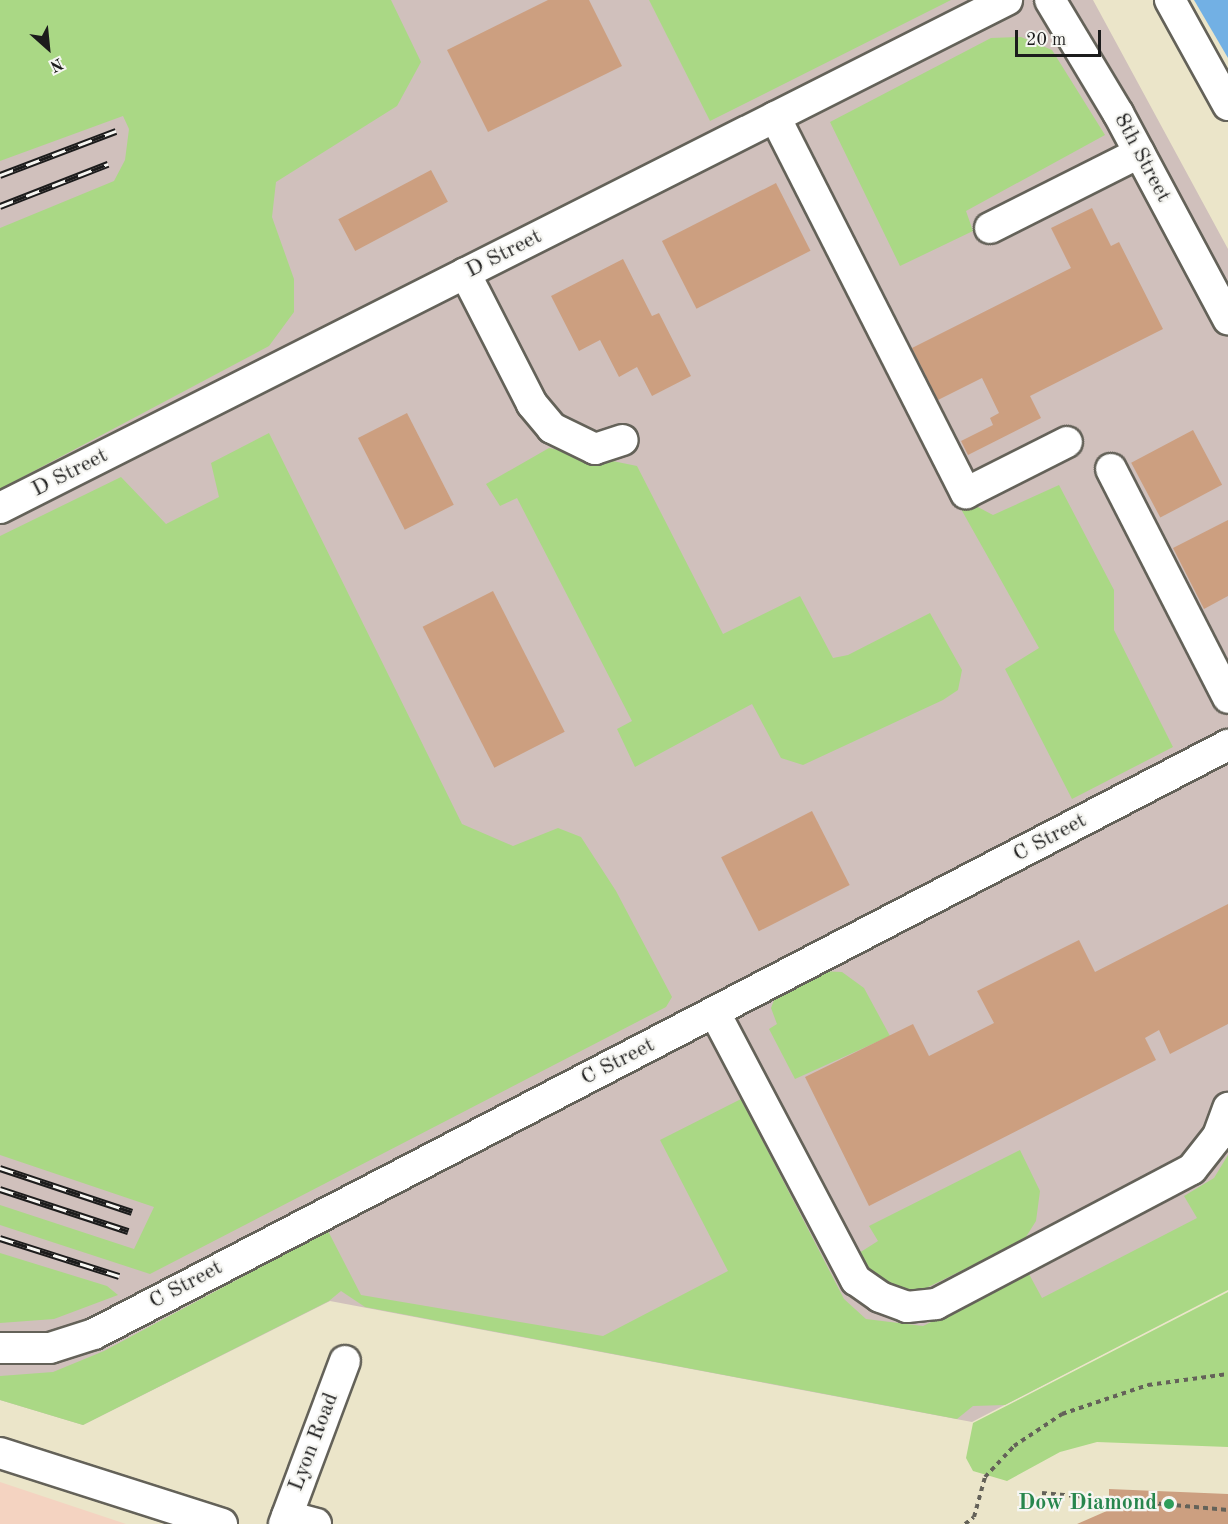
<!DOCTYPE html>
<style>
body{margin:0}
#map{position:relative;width:1228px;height:1524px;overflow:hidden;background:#ebe5c9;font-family:"Old Standard TT",serif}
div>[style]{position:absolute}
.built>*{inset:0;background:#f4d3c1}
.industrial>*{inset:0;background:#d0c0bc}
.green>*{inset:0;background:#aad885}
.water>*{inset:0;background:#72b0e4}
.building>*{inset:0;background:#cc9f80;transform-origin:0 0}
.path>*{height:4px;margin-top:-2px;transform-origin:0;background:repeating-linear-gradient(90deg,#646259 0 4.5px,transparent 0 9px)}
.roads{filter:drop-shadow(2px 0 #646259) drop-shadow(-2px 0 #646259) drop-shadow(0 2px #646259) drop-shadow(0 -2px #646259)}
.minor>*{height:30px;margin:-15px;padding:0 15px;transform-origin:15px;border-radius:15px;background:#fff}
.rail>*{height:7px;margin-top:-3.5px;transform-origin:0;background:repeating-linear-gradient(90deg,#f6f6f2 0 14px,#1c1c1c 0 28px);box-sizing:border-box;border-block:2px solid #1c1c1c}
.dots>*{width:16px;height:16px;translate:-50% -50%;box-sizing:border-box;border:3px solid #f6f6f2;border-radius:50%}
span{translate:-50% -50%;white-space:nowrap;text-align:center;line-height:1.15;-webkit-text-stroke:4.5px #f6f6f2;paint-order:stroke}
.street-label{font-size:22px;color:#1c1c1c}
.leisure-label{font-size:22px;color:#27864d;font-weight:700}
.right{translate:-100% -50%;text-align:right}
.north{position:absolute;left:18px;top:18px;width:60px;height:60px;-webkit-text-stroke:4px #f6f6f2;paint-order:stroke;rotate:153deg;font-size:16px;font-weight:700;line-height:24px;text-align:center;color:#1c1c1c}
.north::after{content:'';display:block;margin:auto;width:21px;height:27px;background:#1c1c1c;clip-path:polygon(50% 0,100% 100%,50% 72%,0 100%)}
.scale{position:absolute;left:1015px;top:30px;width:86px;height:27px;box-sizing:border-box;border:3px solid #1c1c1c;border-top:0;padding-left:8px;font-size:18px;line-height:21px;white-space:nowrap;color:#1c1c1c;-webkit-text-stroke:4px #f6f6f2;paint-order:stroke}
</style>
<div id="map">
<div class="built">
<div style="clip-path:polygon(0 1482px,126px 1524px,0 1524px)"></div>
</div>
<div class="industrial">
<div style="clip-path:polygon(0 0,1093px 0,1228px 249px,1228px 1289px,972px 1422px,330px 1301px,83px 1425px,0 1400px)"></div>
</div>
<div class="green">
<div style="clip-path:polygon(0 0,391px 0,421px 62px,397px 106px,276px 182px,272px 217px,294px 279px,294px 312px,269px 346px,0 489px,0 228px,114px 181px,125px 160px,129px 129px,123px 116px,0 161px)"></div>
<div style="clip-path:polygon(649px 0,951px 0,710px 121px)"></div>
<div style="clip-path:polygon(1021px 37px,1052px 50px,1105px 135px,966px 211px,973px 231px,900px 266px,830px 122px,991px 38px)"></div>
<div style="clip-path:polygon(269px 433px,462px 824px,513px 846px,558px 828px,581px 837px,616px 891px,672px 997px,666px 1007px,150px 1274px,0 1225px,0 1205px,134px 1249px,154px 1207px,0 1155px,0 536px,121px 477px,166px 524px,219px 497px,211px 463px)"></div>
<div style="clip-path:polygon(549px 448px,637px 466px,723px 634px,800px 596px,833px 658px,848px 655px,930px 613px,962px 670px,958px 690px,943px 700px,803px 765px,781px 758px,752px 704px,635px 767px,617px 729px,632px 721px,517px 498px,500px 506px,486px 484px)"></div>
<div style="clip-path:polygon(1059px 485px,1114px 590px,1114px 630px,1173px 747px,1072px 799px,1005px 669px,1039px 648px,961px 509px,974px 505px,993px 515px)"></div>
<div style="clip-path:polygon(820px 971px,842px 972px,864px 988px,890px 1036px,795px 1079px,769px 1029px,777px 1024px,771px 1008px,776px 995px)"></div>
<div style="clip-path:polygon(741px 1099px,844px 1299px,866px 1319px,923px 1326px,1029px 1274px,1042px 1298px,1197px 1218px,1184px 1196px,1214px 1178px,1228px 1155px,1228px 1290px,1005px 1405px,973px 1406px,957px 1419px,365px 1307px,341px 1291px,329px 1301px,83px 1425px,0 1400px,0 1376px,53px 1372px,104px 1351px,328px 1231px,361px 1295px,603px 1336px,728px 1271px,660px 1140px)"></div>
<div style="clip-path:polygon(1020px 1150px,1040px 1191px,1036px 1221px,1024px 1240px,916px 1293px,894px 1291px,868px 1274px,859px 1253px,878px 1241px,869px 1226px)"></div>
<div style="clip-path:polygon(0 1253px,107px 1286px,118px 1295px,54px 1319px,0 1323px)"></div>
<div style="clip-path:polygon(1228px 1292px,1228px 1447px,1097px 1442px,1060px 1452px,1007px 1481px,973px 1471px,966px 1458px,973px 1423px)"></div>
</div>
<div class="water">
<div style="clip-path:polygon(1194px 0,1228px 0,1228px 58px)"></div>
</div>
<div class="building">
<div style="clip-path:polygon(548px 0,589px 0,622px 66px,488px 132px,447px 50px)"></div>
<div style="left:431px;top:170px;width:36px;height:105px;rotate:62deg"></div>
<div style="left:776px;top:183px;width:76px;height:128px;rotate:63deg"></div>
<div style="clip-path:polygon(1092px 208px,1111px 246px,1119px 242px,1163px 329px,1030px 396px,1041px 418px,968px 455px,961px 441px,993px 425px,990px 418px,999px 413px,982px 378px,938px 400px,912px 348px,1071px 268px,1051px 228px)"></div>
<div style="clip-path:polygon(623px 259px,652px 316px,659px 313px,691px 376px,652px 396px,637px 367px,619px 377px,600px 340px,579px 351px,551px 296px)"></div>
<div style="left:407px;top:413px;width:103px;height:55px;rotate:63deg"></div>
<div style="left:1193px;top:430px;width:62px;height:70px;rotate:62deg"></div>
<div style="clip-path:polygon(1228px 520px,1228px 596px,1204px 609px,1173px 548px)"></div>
<div style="left:493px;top:591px;width:158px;height:79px;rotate:63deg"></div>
<div style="left:812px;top:811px;width:83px;height:102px;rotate:63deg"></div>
<div style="clip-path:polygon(1228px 904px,1228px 1024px,1170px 1054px,1159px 1030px,1145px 1038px,1156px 1060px,869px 1206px,805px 1077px,913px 1024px,929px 1056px,994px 1023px,977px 991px,1079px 940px,1095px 972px)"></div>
<div style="clip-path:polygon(1109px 1489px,1228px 1494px,1228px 1524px,1077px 1524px,1109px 1510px)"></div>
</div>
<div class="path">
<div style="left:1042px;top:1493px;width:187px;rotate:5.2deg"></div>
<div style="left:965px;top:1524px;width:11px;rotate:-38deg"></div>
<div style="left:974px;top:1517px;width:41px;rotate:-74.6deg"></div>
<div style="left:985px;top:1477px;width:42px;rotate:-46.9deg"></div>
<div style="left:1014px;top:1446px;width:58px;rotate:-33.7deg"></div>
<div style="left:1062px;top:1414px;width:91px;rotate:-18.6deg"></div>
<div style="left:1148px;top:1385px;width:81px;rotate:-7.8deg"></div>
</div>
<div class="roads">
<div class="minor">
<div style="left:1050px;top:0;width:132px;rotate:59deg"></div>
<div style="left:1118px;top:113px;width:234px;rotate:61.9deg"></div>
<div style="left:1170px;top:0;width:120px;rotate:61.1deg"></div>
<div style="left:775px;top:117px;width:422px;rotate:63.1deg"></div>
<div style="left:966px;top:493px;width:113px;rotate:-26.8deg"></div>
<div style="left:990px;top:228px;width:167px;rotate:-26.7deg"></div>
<div style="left:465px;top:273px;width:147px;rotate:62.9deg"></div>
<div style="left:532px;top:404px;width:31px;rotate:50deg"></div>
<div style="left:552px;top:428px;width:48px;rotate:26deg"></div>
<div style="left:595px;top:449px;width:29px;rotate:-18deg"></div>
<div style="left:1111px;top:469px;width:257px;rotate:62.9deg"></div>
<div style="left:0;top:508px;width:1128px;rotate:-26.77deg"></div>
<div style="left:715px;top:1013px;width:302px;rotate:62.2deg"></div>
<div style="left:856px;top:1280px;width:29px;rotate:35deg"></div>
<div style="left:880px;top:1297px;width:29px;rotate:20deg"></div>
<div style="left:907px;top:1307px;width:29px;rotate:-6deg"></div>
<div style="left:936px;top:1304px;width:289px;rotate:-27.8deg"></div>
<div style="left:1192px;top:1169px;width:42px;rotate:-51.8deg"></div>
<div style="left:1218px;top:1136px;width:30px;rotate:-70deg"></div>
<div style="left:0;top:1348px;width:50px"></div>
<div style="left:50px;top:1348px;width:46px;rotate:-17.7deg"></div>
<div style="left:94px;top:1334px;width:1278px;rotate:-27.45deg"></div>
<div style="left:0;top:1453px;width:233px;rotate:17.7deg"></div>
<div style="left:287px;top:1516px;width:30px;rotate:15deg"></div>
<div style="left:284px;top:1524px;width:174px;rotate:-69.5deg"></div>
</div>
</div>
<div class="rail">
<div style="left:0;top:175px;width:124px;rotate:-20.8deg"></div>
<div style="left:0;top:206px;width:116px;rotate:-21.3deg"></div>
<div style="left:0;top:1168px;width:139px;rotate:18.4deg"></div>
<div style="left:0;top:1189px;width:135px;rotate:18.2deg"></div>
<div style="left:0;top:1238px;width:125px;rotate:17.7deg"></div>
</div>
<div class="dots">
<div style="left:1169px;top:1504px;background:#2e9e5b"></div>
</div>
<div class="street-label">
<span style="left:1142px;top:158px;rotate:62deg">8th Street</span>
<span style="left:504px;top:254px;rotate:-27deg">D Street</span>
<span style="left:70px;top:473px;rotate:-27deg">D Street</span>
<span style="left:1050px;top:838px;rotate:-28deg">C Street</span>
<span style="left:618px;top:1062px;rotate:-27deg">C Street</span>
<span style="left:186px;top:1285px;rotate:-28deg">C Street</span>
<span style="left:314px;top:1442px;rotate:-69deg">Lyon Road</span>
</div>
<div class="leisure-label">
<span class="right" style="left:1157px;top:1504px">Dow Diamond</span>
</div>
<div class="north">N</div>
<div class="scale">20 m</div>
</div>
